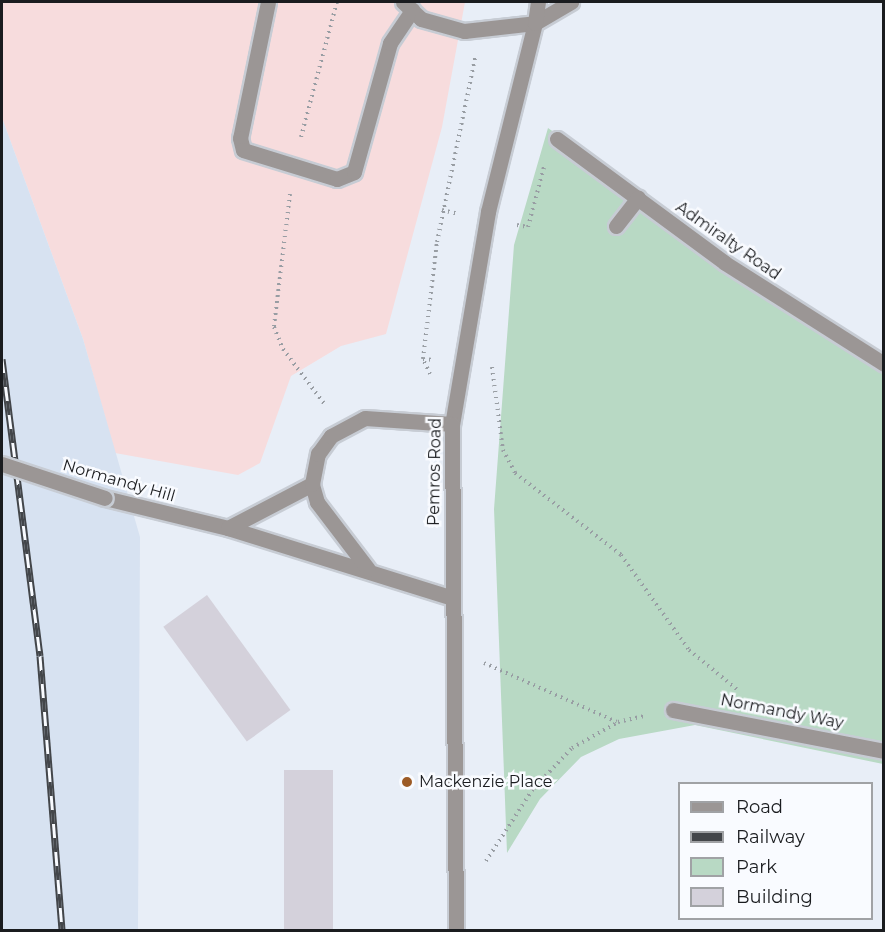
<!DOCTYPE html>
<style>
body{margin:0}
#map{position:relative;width:885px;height:932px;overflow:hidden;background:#e8eef7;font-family:Montserrat,sans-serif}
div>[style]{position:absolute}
.commercial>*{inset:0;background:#f7dcdd}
.built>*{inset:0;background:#d7e2f1}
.green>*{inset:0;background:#b8d9c4}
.building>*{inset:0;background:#d4d1db;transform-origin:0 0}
.path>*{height:4px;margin-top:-2px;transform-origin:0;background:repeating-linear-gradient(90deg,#989da3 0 1.5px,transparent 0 6px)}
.roads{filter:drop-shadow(2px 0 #c7ccd4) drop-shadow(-2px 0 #c7ccd4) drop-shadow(0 2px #c7ccd4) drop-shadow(0 -2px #c7ccd4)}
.service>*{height:15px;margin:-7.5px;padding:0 7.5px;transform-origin:7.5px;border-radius:7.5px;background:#9b9695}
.minor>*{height:15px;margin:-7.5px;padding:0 7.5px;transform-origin:7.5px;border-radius:7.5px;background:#9b9695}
.rail>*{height:7px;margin-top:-3.5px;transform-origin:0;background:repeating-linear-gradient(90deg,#f9fbff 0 14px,#43464a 0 28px);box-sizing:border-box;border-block:2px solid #43464a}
.bridges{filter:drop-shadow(2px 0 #c7ccd4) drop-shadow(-2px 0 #c7ccd4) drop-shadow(0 2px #c7ccd4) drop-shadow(0 -2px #c7ccd4)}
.minor-bridge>*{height:15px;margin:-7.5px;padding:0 7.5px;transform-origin:7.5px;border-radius:7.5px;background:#9b9695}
.dots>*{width:16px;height:16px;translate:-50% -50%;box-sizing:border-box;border:3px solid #f9fbff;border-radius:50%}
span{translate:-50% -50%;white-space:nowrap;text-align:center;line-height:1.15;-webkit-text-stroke:5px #f9fbff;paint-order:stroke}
.street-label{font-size:16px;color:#1a1c1f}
.poi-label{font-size:16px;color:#1a1c1f}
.left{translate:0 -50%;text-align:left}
.frame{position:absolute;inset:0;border:3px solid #1a1c1f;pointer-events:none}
.legend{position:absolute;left:678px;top:782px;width:195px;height:138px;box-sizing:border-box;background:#f9fbff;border:2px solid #a0a2a5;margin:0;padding:8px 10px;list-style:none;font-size:18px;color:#1a1c1f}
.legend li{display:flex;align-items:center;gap:12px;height:30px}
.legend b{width:30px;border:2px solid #a0a2a5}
</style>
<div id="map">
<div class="commercial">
<div style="clip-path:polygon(2px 2px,465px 2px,442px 127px,386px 334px,341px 346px,291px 376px,260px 463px,238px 475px,115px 453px,83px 339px,2px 118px)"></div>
</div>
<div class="built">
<div style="clip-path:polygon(2px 118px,83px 339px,140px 537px,138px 930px,2px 930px)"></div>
</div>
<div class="green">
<div style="clip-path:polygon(548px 128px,883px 364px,883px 764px,695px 725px,619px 739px,581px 757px,540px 799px,507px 853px,494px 509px,514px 245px)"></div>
</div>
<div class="building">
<div style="left:207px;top:595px;width:142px;height:54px;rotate:54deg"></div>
<div style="left:333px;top:770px;width:160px;height:49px;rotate:90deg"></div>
</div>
<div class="path">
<div style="left:301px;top:137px;width:140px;rotate:-75.1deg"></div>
<div style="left:290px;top:194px;width:134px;rotate:96.9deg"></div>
<div style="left:274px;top:327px;width:24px;rotate:68deg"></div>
<div style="left:283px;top:349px;width:71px;rotate:53deg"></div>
<div style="left:442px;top:210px;width:17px;rotate:13deg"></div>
<div style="left:517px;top:225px;width:11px;rotate:10deg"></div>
<div style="left:528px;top:227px;width:62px;rotate:-75.1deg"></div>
<div style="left:423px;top:359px;width:11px;rotate:5deg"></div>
<div style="left:492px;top:367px;width:84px;rotate:82.5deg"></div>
<div style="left:503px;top:450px;width:26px;rotate:62deg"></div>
<div style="left:515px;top:473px;width:134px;rotate:37.7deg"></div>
<div style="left:621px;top:555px;width:117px;rotate:54.4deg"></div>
<div style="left:689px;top:650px;width:65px;rotate:39.4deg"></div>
<div style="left:430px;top:374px;width:17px;rotate:-115deg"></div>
<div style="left:423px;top:359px;width:118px;rotate:-83.2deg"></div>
<div style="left:437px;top:242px;width:188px;rotate:-78.3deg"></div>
<div style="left:484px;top:663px;width:145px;rotate:23.9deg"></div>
<div style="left:486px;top:861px;width:86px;rotate:-56.9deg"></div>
<div style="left:533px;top:789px;width:57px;rotate:-46.4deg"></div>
<div style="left:572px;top:748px;width:53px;rotate:-29.5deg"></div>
<div style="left:618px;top:722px;width:28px;rotate:-13deg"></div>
</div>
<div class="roads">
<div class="service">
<div style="left:268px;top:2px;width:139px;rotate:101.6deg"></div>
<div style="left:240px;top:138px;width:12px;rotate:76deg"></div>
<div style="left:243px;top:150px;width:98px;rotate:17.1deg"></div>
<div style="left:337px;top:179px;width:18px;rotate:-22deg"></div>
<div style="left:354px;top:172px;width:134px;rotate:-74.4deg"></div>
<div style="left:390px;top:43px;width:40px;rotate:-56deg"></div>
<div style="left:403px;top:2px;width:25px;rotate:43deg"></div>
<div style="left:421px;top:19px;width:45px;rotate:15.6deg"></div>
<div style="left:464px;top:31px;width:71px;rotate:-6.4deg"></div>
<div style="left:535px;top:23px;width:195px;rotate:104deg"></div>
<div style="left:488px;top:212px;width:215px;rotate:99.6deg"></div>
</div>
<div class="minor">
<div style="left:535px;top:23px;width:42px;rotate:-30.3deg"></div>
<div style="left:535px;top:23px;width:21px;rotate:-82deg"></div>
<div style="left:557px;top:139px;width:209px;rotate:36.4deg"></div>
<div style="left:725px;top:263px;width:188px;rotate:32.4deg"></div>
<div style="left:616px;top:226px;width:36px;rotate:-52deg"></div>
<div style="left:105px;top:498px;width:127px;rotate:13.7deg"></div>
<div style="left:228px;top:528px;width:232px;rotate:17.3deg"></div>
<div style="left:228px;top:528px;width:95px;rotate:-27.6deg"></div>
<div style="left:368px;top:569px;width:84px;rotate:-127.3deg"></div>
<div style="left:317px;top:502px;width:19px;rotate:-106deg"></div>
<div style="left:312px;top:484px;width:31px;rotate:-79deg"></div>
<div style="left:318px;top:454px;width:22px;rotate:-54deg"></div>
<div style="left:331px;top:436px;width:38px;rotate:-28deg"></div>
<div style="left:365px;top:418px;width:87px;rotate:3.9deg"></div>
<div style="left:452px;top:424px;width:506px;rotate:89.55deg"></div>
<div style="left:673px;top:710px;width:215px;rotate:11deg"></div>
</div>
</div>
<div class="rail">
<div style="left:2px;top:359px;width:299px;rotate:82.7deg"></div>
<div style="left:40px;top:656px;width:275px;rotate:85.4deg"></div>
</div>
<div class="bridges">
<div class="minor-bridge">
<div style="left:2px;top:464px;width:108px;rotate:18.3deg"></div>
</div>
</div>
<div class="dots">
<div style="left:407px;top:782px;background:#9c5b26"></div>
</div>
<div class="street-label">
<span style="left:728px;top:241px;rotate:35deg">Admiralty Road</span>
<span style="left:435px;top:472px;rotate:-89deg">Pemros Road</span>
<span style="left:119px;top:481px;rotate:16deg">Normandy Hill</span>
<span style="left:782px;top:712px;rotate:11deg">Normandy Way</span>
</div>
<div class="poi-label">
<span class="left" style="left:419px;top:782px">Mackenzie Place</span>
</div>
<div class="frame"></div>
<ul class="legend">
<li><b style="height:8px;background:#9b9695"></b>Road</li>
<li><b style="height:8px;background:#43464a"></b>Railway</li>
<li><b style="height:16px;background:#b8d9c4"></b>Park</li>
<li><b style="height:16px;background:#d4d1db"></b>Building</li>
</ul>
</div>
